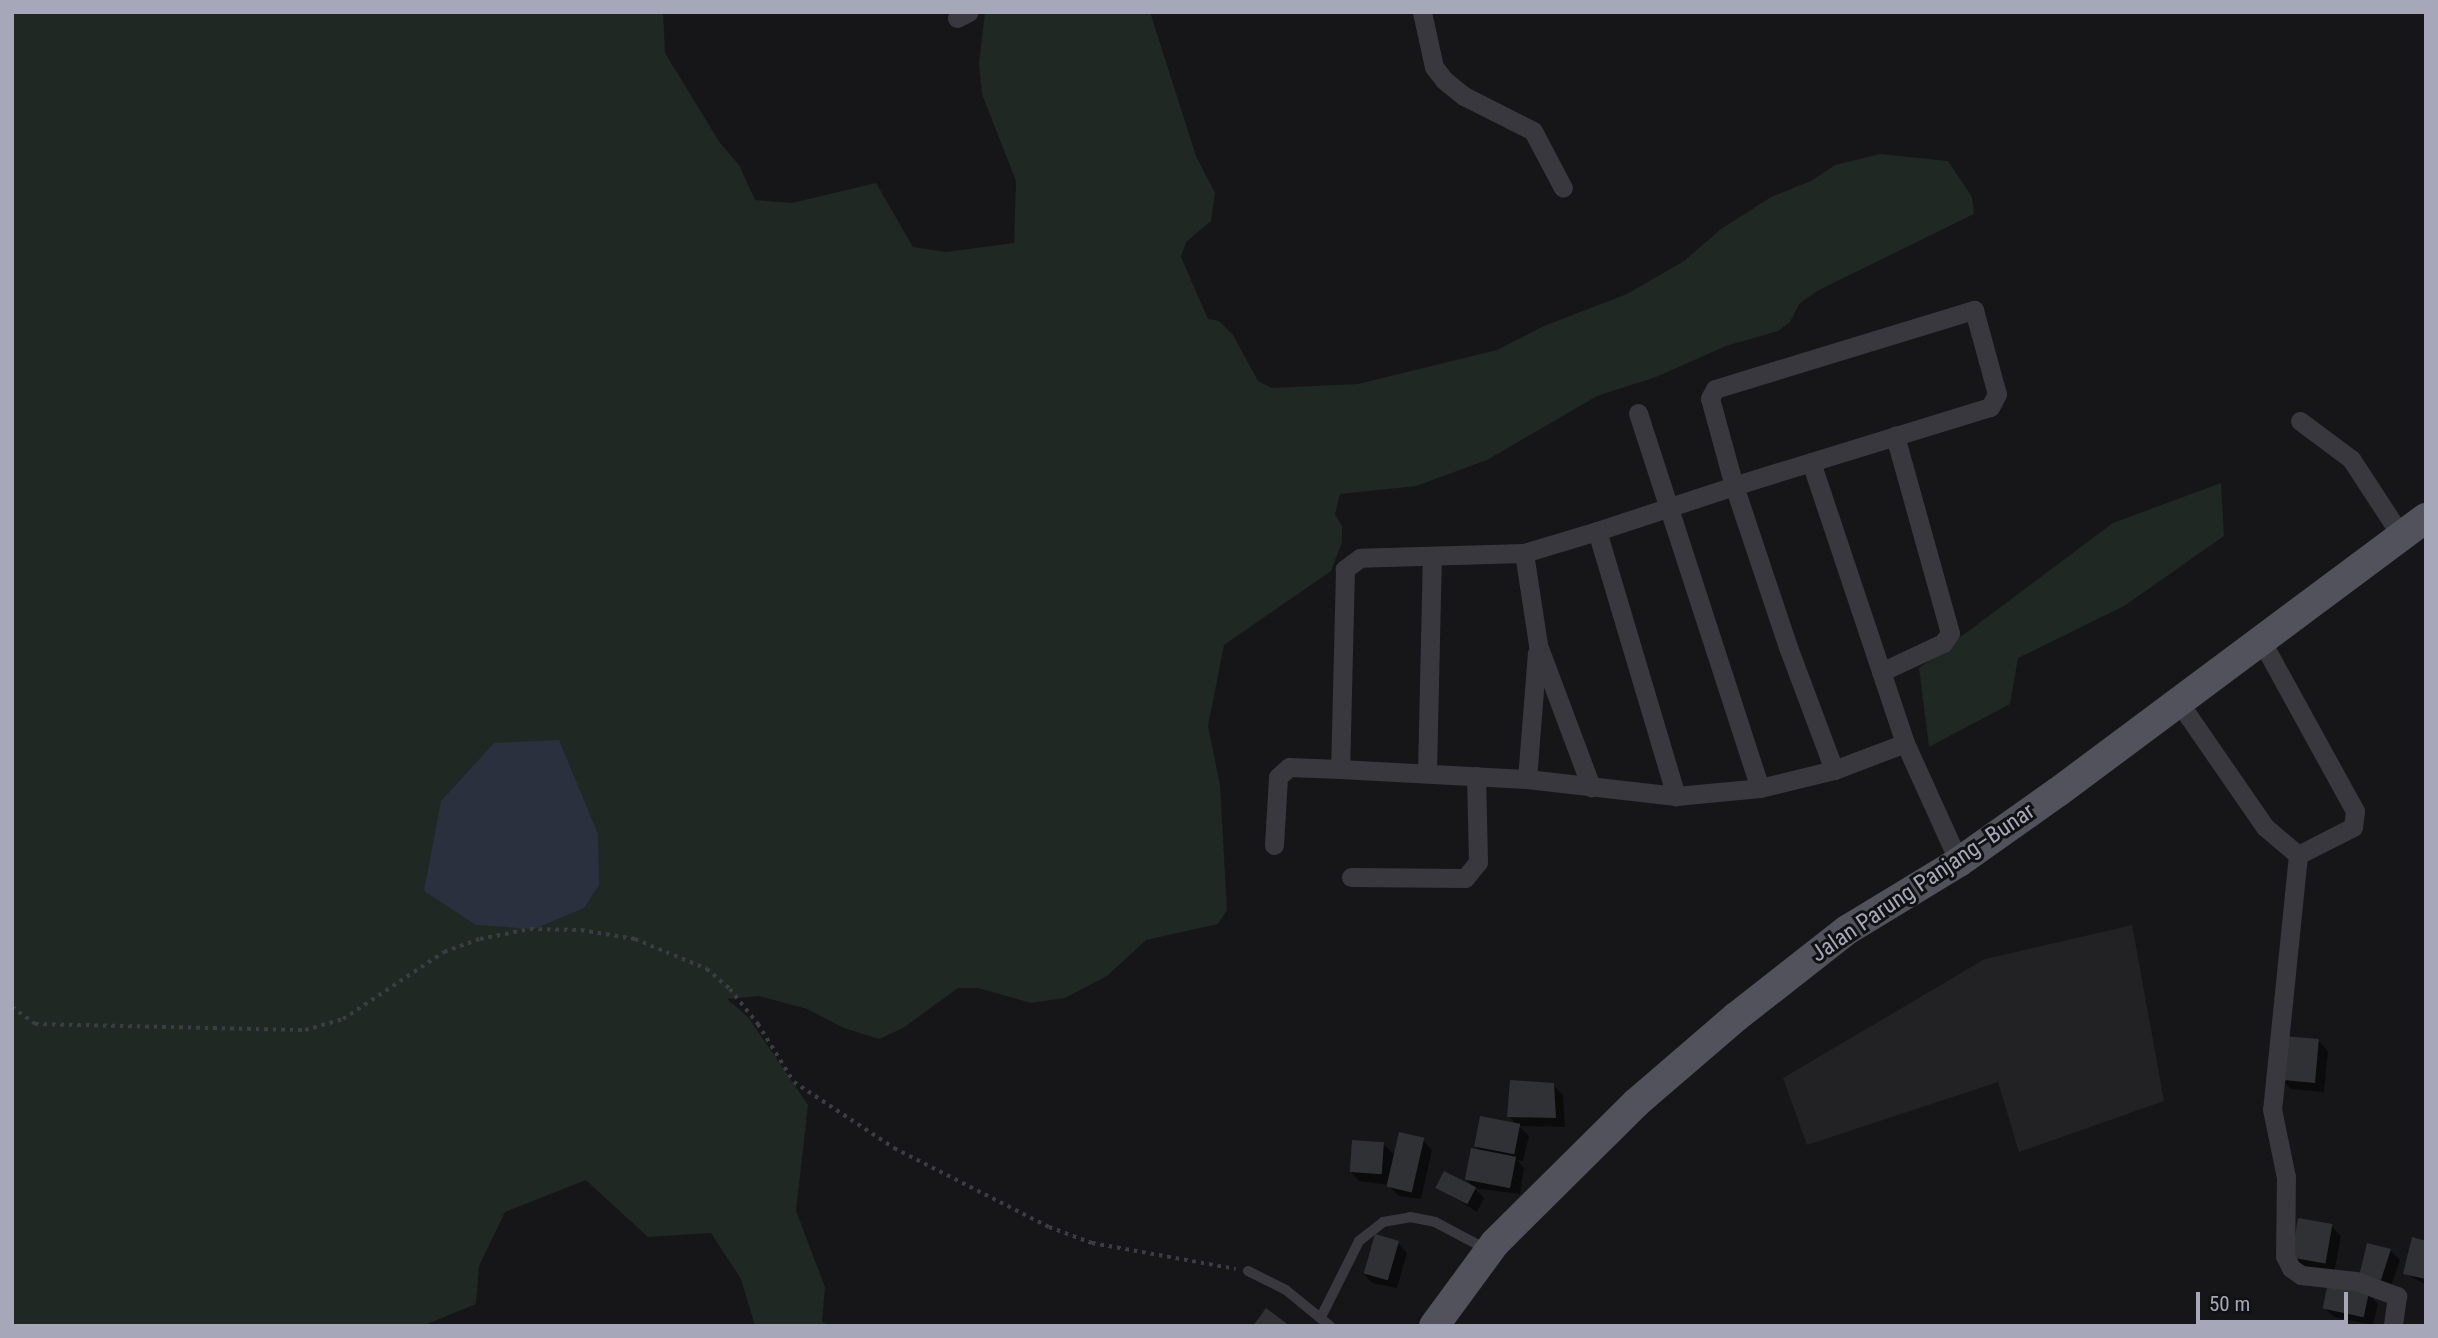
<!DOCTYPE html>
<meta charset="utf-8">
<style>
body{margin:0}
#map{position:relative;width:2438px;height:1338px;overflow:hidden;background:#161618;font-family:"Roboto Condensed",sans-serif}
div>[style]{position:absolute}
.built>*{inset:0;background:#222225}
.green>*{inset:0;background:#1f2823}
.water>*{inset:0;background:#2a303d}
.shadow>*{inset:0;background:#0007}
.building>*{inset:0;background:#303134;transform-origin:0 0}
.path>*{height:3.5px;margin-top:-1.75px;transform-origin:0;background:repeating-linear-gradient(90deg,#3c3c44 0 3.5px,transparent 0 8.5px)}
.service>*{height:10px;margin:-5px;padding:0 5px;transform-origin:5px;border-radius:5px;background:#39383f}
.minor>*{height:19px;margin:-9.5px;padding:0 9.5px;transform-origin:9.5px;border-radius:9.5px;background:#39383f}
.primary>*{height:30px;margin:-15px;padding:0 15px;transform-origin:15px;border-radius:15px;background:#52525d}
span{translate:-50% -50%;white-space:nowrap;text-align:center;line-height:1.15;-webkit-text-stroke:6px #111113;paint-order:stroke}
.street-label{font-size:23px;color:#a6a7b9}
.frame{position:absolute;inset:0;border:14px solid #a6a7b9;pointer-events:none}
.scale{position:absolute;left:2196px;top:1292px;width:152px;height:32px;box-sizing:border-box;border:4px solid #a6a7b9;border-top:0;padding-left:9px;font-size:21px;line-height:24px;white-space:nowrap;color:#a6a7b9;-webkit-text-stroke:5px #111113;paint-order:stroke}
</style>
<div id="map">
<div class="built">
<div style="clip-path:polygon(2132px 925px,2164px 1101px,2019px 1152px,1998px 1082px,1807px 1145px,1783px 1078px,1985px 959px)"></div>
</div>
<div class="green">
<div style="clip-path:polygon(12px 12px,663px 12px,665px 53px,720px 143px,739px 165px,755px 200px,792px 203px,876px 183px,913px 247px,946px 252px,1014px 243px,1016px 181px,982px 94px,979px 63px,985px 12px,1150px 12px,1196px 156px,1215px 193px,1211px 221px,1186px 242px,1181px 257px,1208px 319px,1219px 321px,1233px 335px,1258px 381px,1272px 388px,1358px 384px,1497px 350px,1544px 326px,1627px 294px,1684px 261px,1721px 229px,1771px 197px,1811px 181px,1835px 165px,1880px 154px,1948px 161px,1972px 197px,1974px 214px,1817px 291px,1799px 304px,1790px 322px,1778px 331px,1726px 346px,1656px 377px,1597px 396px,1487px 460px,1416px 486px,1340px 494px,1335px 514px,1342px 526px,1342px 542px,1331px 571px,1224px 645px,1208px 726px,1220px 785px,1227px 910px,1218px 924px,1146px 940px,1107px 976px,1065px 998px,1031px 1003px,978px 988px,958px 988px,903px 1028px,879px 1039px,844px 1028px,807px 1009px,759px 996px,727px 999px,748px 1017px,808px 1105px,796px 1211px,825px 1287px,822px 1322px,831px 1326px,755px 1326px,741px 1279px,711px 1233px,648px 1237px,586px 1180px,505px 1212px,479px 1266px,476px 1304px,422px 1326px,12px 1326px)"></div>
<div style="clip-path:polygon(2221px 483px,2224px 536px,2124px 606px,2018px 658px,2010px 704px,1929px 747px,1919px 668px,2113px 523px)"></div>
</div>
<div class="water">
<div style="clip-path:polygon(559px 740px,598px 834px,599px 885px,584px 908px,534px 929px,476px 925px,424px 891px,441px 801px,494px 743px)"></div>
</div>
<div class="shadow">
<div style="clip-path:polygon(2319px 1041px,2328px 1051px,2324px 1092px,2291px 1089px,2281px 1079px)"></div>
<div style="clip-path:polygon(1553px 1085px,1563px 1095px,1565px 1127px,1519px 1126px,1529px 1136px,1523px 1161px,1517px 1160px,1524px 1168px,1520px 1194px,1474px 1188px,1466px 1178px,1481px 1152px,1474px 1145px,1518px 1126px,1509px 1116px)"></div>
<div style="clip-path:polygon(1423px 1140px,1432px 1150px,1421px 1199px,1399px 1196px,1388px 1185px,1359px 1181px,1350px 1171px,1383px 1144px,1396px 1156px)"></div>
<div style="clip-path:polygon(1437px 1187px,1474px 1188px,1484px 1198px,1477px 1212px)"></div>
<div style="clip-path:polygon(2331px 1226px,2341px 1236px,2334px 1273px,2300px 1266px,2291px 1256px)"></div>
<div style="clip-path:polygon(1398px 1243px,1407px 1253px,1397px 1288px,1372px 1283px,1363px 1273px)"></div>
<div style="clip-path:polygon(2426px 1243px,2426px 1285px,2405px 1273px)"></div>
<div style="clip-path:polygon(2368px 1245px,2391px 1251px,2400px 1260px,2390px 1289px,2370px 1285px)"></div>
<div style="clip-path:polygon(2368px 1294px,2378px 1304px,2373px 1325px,2334px 1317px,2324px 1308px)"></div>
</div>
<div class="building">
<div style="left:2284px;top:1036px;width:35px;height:44px;rotate:5deg"></div>
<div style="clip-path:polygon(1510px 1080px,1554px 1083px,1556px 1118px,1507px 1117px)"></div>
<div style="left:1480px;top:1116px;width:41px;height:31px;rotate:11deg"></div>
<div style="left:1399px;top:1132px;width:26px;height:56px;rotate:13deg"></div>
<div style="left:1352px;top:1140px;width:32px;height:32px;rotate:4deg"></div>
<div style="left:1471px;top:1148px;width:46px;height:32px;rotate:11deg"></div>
<div style="left:1444px;top:1171px;width:36px;height:19px;rotate:27deg"></div>
<div style="left:2298px;top:1218px;width:35px;height:40px;rotate:10deg"></div>
<div style="left:1375px;top:1234px;width:25px;height:41px;rotate:16deg"></div>
<div style="clip-path:polygon(2412px 1237px,2426px 1241px,2426px 1279px,2403px 1274px)"></div>
<div style="clip-path:polygon(2367px 1243px,2391px 1249px,2381px 1280px,2359px 1276px)"></div>
<div style="left:2328px;top:1283px;width:42px;height:26px;rotate:12deg"></div>
<div style="clip-path:polygon(1266px 1308px,1290px 1326px,1253px 1326px)"></div>
</div>
<div class="path">
<div style="left:12px;top:1007px;width:29px;rotate:36deg"></div>
<div style="left:35px;top:1024px;width:270px;rotate:1.3deg"></div>
<div style="left:305px;top:1030px;width:40px;rotate:-16deg"></div>
<div style="left:343px;top:1019px;width:121px;rotate:-33.6deg"></div>
<div style="left:444px;top:952px;width:38px;rotate:-20deg"></div>
<div style="left:480px;top:939px;width:51px;rotate:-11.3deg"></div>
<div style="left:530px;top:929px;width:51px;rotate:1.1deg"></div>
<div style="left:581px;top:930px;width:55px;rotate:9.5deg"></div>
<div style="left:635px;top:939px;width:78px;rotate:22.6deg"></div>
<div style="left:707px;top:969px;width:30px;rotate:41deg"></div>
<div style="left:730px;top:989px;width:45px;rotate:51.3deg"></div>
<div style="left:758px;top:1024px;width:68px;rotate:58.2deg"></div>
<div style="left:794px;top:1082px;width:120px;rotate:33.4deg"></div>
<div style="left:894px;top:1148px;width:174px;rotate:27deg"></div>
<div style="left:1049px;top:1227px;width:46px;rotate:20.4deg"></div>
<div style="left:1092px;top:1243px;width:146px;rotate:10.2deg"></div>
</div>
<div class="service">
<div style="left:1248px;top:1271px;width:42px;rotate:26.6deg"></div>
<div style="left:1286px;top:1290px;width:57px;rotate:39.3deg"></div>
<div style="left:1321px;top:1317px;width:85px;rotate:-63.4deg"></div>
<div style="left:1359px;top:1241px;width:31px;rotate:-38deg"></div>
<div style="left:1383px;top:1222px;width:27px;rotate:-10deg"></div>
<div style="left:1410px;top:1217px;width:25px;rotate:11deg"></div>
<div style="left:1435px;top:1222px;width:58px;rotate:27.9deg"></div>
</div>
<div class="minor">
<div style="left:1422px;top:12px;width:56px;rotate:77.7deg"></div>
<div style="left:1434px;top:67px;width:16px;rotate:52deg"></div>
<div style="left:1444px;top:80px;width:26px;rotate:39deg"></div>
<div style="left:1464px;top:96px;width:77px;rotate:26.9deg"></div>
<div style="left:1533px;top:131px;width:64px;rotate:62.2deg"></div>
<div style="left:957px;top:18px;width:13px;rotate:-27deg"></div>
<div style="left:1638px;top:413px;width:394px;rotate:72deg"></div>
<div style="left:2300px;top:421px;width:64px;rotate:36.7deg"></div>
<div style="left:2351px;top:459px;width:93px;rotate:56.8deg"></div>
<div style="left:1811px;top:462px;width:296px;rotate:71.5deg"></div>
<div style="left:1905px;top:743px;width:131px;rotate:65.6deg"></div>
<div style="left:1597px;top:531px;width:277px;rotate:73.4deg"></div>
<div style="left:1524px;top:553px;width:93px;rotate:81.3deg"></div>
<div style="left:1538px;top:645px;width:152px;rotate:69.5deg"></div>
<div style="left:2261px;top:640px;width:195px;rotate:61.2deg"></div>
<div style="left:2355px;top:811px;width:16px;rotate:97deg"></div>
<div style="left:2353px;top:827px;width:62px;rotate:153deg"></div>
<div style="left:1881px;top:672px;width:68px;rotate:-25.1deg"></div>
<div style="left:1943px;top:643px;width:12px;rotate:-55deg"></div>
<div style="left:1950px;top:633px;width:205px;rotate:-105.6deg"></div>
<div style="left:2178px;top:701px;width:153px;rotate:55.4deg"></div>
<div style="left:2265px;top:827px;width:43px;rotate:40.3deg"></div>
<div style="left:1834px;top:770px;width:131px;rotate:-110.5deg"></div>
<div style="left:1788px;top:647px;width:170px;rotate:-108.5deg"></div>
<div style="left:1734px;top:486px;width:91px;rotate:-105.3deg"></div>
<div style="left:1710px;top:398px;width:10px;rotate:-61deg"></div>
<div style="left:1715px;top:389px;width:271px;rotate:-17deg"></div>
<div style="left:1974px;top:310px;width:87px;rotate:74.7deg"></div>
<div style="left:1997px;top:394px;width:15px;rotate:118deg"></div>
<div style="left:1990px;top:407px;width:268px;rotate:162.9deg"></div>
<div style="left:1734px;top:486px;width:144px;rotate:161.8deg"></div>
<div style="left:1597px;top:531px;width:76px;rotate:163.2deg"></div>
<div style="left:1524px;top:553px;width:164px;rotate:178.3deg"></div>
<div style="left:1360px;top:558px;width:19px;rotate:144deg"></div>
<div style="left:1345px;top:569px;width:200px;rotate:91.4deg"></div>
<div style="left:1340px;top:769px;width:187px;rotate:3.1deg"></div>
<div style="left:1527px;top:779px;width:150px;rotate:6.5deg"></div>
<div style="left:1676px;top:796px;width:84px;rotate:-5.4deg"></div>
<div style="left:1760px;top:788px;width:76px;rotate:-13.7deg"></div>
<div style="left:1834px;top:770px;width:76px;rotate:-20.8deg"></div>
<div style="left:1427px;top:772px;width:216px;rotate:-88.7deg"></div>
<div style="left:1527px;top:779px;width:126px;rotate:-85.5deg"></div>
<div style="left:1274px;top:845px;width:68px;rotate:-86.6deg"></div>
<div style="left:1278px;top:777px;width:15px;rotate:-42deg"></div>
<div style="left:1289px;top:767px;width:51px;rotate:2.2deg"></div>
<div style="left:2298px;top:855px;width:255px;rotate:95.8deg"></div>
<div style="left:2272px;top:1109px;width:69px;rotate:78.4deg"></div>
<div style="left:2286px;top:1177px;width:79px;rotate:90.7deg"></div>
<div style="left:2285px;top:1256px;width:13px;rotate:63deg"></div>
<div style="left:2291px;top:1268px;width:12px;rotate:35deg"></div>
<div style="left:2301px;top:1275px;width:55px;rotate:6.2deg"></div>
<div style="left:2356px;top:1281px;width:44px;rotate:20.1deg"></div>
<div style="left:2397px;top:1296px;width:30px;rotate:98deg"></div>
<div style="left:1351px;top:877px;width:114px;rotate:0.5deg"></div>
<div style="left:1465px;top:878px;width:21px;rotate:-51deg"></div>
<div style="left:1478px;top:862px;width:86px;rotate:-91.3deg"></div>
</div>
<div class="primary">
<div style="left:1434px;top:1326px;width:103px;rotate:-53.7deg"></div>
<div style="left:1495px;top:1243px;width:199px;rotate:-44.8deg"></div>
<div style="left:1636px;top:1103px;width:132px;rotate:-40.7deg"></div>
<div style="left:1736px;top:1017px;width:141px;rotate:-38.1deg"></div>
<div style="left:1847px;top:930px;width:131px;rotate:-31.3deg"></div>
<div style="left:1959px;top:862px;width:121px;rotate:-35.3deg"></div>
<div style="left:2058px;top:792px;width:459px;rotate:-36.7deg"></div>
</div>
<div class="street-label">
<span style="left:1923px;top:883px;rotate:-34deg">Jalan Parung Panjang–Bunar</span>
</div>
<div class="frame"></div>
<div class="scale">50 m</div>
</div>
